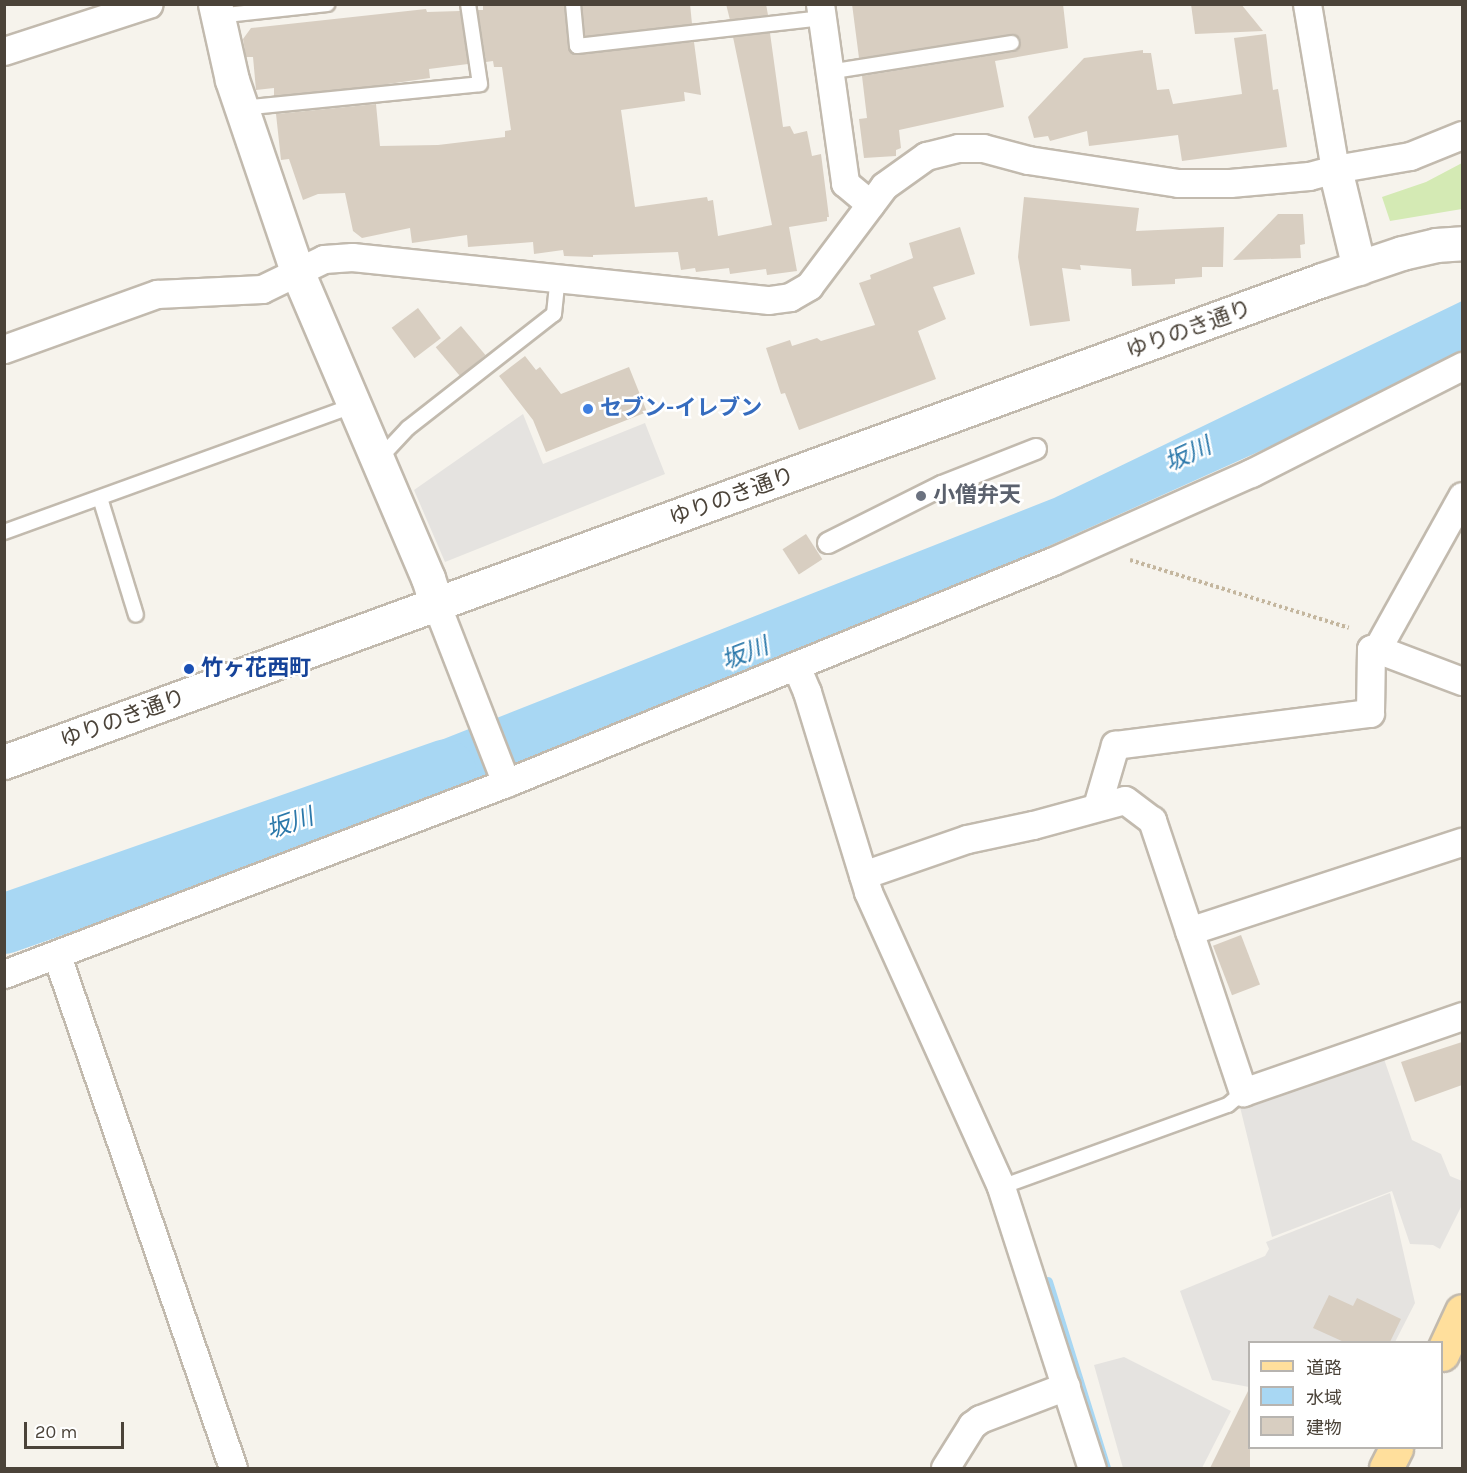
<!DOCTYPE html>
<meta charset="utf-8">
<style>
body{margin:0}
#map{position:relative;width:1467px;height:1473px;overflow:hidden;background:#f6f3ec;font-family:Karla,"Noto Sans JP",sans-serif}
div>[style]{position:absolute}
.green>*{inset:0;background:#d4eab4}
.parking>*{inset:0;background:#e5e3e0}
.water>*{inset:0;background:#a8d7f3}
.stream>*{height:10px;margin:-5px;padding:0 5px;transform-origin:5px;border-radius:5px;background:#a8d7f3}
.river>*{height:60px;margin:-30px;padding:0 30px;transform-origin:30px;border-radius:30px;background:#a8d7f3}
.building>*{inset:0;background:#d8cec1;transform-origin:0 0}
.path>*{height:4px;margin-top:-2px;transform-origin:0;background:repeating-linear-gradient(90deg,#c4b69e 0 3px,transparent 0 6px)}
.roads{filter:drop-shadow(2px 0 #c2baae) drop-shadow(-2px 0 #c2baae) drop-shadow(0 2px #c2baae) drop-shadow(0 -2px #c2baae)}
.service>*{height:14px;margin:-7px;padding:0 7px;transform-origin:7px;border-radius:7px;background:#fff}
.pedestrian>*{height:20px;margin:-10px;padding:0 10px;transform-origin:10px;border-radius:10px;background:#fff}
.minor>*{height:27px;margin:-13.5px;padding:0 13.5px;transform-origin:13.5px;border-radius:13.5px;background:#fff}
.tertiary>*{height:33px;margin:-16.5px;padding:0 16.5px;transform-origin:16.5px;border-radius:16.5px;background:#fff}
.primary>*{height:33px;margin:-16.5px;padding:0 16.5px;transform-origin:16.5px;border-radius:16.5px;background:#ffdf9c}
.dots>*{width:16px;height:16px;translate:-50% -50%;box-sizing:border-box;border:3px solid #fff;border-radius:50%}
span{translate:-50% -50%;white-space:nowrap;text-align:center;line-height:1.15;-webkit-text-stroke:5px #fff;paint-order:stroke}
.street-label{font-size:22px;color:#4b4339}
.shop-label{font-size:22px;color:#366cbe;font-weight:700}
.left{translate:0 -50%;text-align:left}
.worship-label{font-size:22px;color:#5b616d;font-weight:700}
.transit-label{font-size:22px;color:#164399;font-weight:700}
.water-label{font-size:24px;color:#2b78aa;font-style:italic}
.frame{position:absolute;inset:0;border:6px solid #4b4339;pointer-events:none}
.legend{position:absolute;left:1248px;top:1341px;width:195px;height:108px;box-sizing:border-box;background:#fff;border:2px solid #b7b4b0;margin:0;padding:8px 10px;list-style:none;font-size:18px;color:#4b4339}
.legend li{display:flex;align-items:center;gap:12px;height:30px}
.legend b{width:30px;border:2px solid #b7b4b0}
.scale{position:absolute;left:24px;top:1422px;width:100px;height:27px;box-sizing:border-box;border:3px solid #4b4339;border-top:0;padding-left:8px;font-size:18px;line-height:21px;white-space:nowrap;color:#4b4339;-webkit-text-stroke:4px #fff;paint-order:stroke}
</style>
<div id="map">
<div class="green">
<div style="clip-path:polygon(1462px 163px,1462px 209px,1390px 221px,1382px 197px,1426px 182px)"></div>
</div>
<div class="parking">
<div style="clip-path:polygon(523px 414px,543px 464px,645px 423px,665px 474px,445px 562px,414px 490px)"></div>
<div style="clip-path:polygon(1384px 1059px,1412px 1140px,1441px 1154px,1450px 1176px,1462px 1181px,1462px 1205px,1440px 1249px,1433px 1245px,1410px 1244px,1392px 1191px,1272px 1237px,1240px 1107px)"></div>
<div style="clip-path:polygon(1390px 1193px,1415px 1303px,1395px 1342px,1250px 1342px,1249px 1387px,1212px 1380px,1180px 1291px,1265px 1256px,1269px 1249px,1266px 1242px)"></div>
<div style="clip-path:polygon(1124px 1357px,1231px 1411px,1202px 1468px,1123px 1468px,1094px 1365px)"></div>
</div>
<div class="water">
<div style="clip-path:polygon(1462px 301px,1462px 354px,1347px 412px,909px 609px,378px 823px,360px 772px,1054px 498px)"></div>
</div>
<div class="stream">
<div style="left:1048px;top:1282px;width:195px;rotate:72.7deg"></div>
</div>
<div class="river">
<div style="left:4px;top:924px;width:468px;rotate:-19.3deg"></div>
</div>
<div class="building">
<div style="clip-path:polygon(483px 4px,564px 4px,568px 47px,574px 54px,694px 42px,701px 95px,684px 92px,685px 101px,621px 110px,635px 207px,707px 197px,708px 201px,713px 200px,718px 236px,772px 225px,733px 37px,770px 33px,783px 127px,790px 126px,794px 134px,807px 131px,812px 156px,821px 154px,829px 217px,827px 217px,827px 221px,789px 227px,797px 271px,767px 275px,766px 269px,730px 274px,729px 268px,696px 272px,695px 268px,681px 270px,678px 252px,593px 255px,593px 257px,564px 256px,563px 250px,534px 254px,533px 242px,468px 247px,467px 235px,412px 243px,410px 228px,362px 238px,353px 231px,345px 193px,318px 194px,303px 200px,289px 159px,281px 160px,276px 114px,376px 104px,380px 146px,438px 145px,505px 137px,505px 131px,511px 130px,502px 67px,494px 67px,493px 61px,486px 62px,478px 10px,483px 10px)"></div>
<div style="clip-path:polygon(582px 4px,690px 4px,692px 24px,585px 36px)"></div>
<div style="clip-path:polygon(726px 4px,766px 4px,768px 15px,730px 20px)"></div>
<div style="clip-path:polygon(852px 4px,1063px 4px,1068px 48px,995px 61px,1004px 107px,899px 130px,901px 148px,896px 150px,896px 156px,864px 158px,859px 119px,867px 118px,862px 76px,1013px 52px,1018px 50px,1021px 42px,1019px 37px,1011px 34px,859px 58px)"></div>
<div style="clip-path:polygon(1191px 4px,1241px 4px,1263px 31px,1195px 34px)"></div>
<div style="clip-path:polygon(426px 9px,427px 12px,460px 11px,468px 64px,429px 69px,430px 78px,374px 86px,274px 96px,274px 88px,256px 90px,253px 57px,246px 57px,243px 39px,251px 28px)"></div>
<div style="clip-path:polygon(1266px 34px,1273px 90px,1278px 89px,1279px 95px,1287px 147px,1182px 161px,1178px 135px,1089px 146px,1087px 131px,1050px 141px,1048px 136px,1034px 138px,1028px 117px,1084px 58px,1143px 50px,1143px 53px,1151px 53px,1157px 90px,1169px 89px,1173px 104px,1242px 94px,1234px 38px)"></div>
<div style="clip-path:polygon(1024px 197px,1139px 208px,1136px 231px,1224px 227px,1223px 267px,1202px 267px,1202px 277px,1175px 279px,1175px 284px,1132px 286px,1131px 269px,1080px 265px,1081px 270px,1062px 268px,1070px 321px,1030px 326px,1018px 257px)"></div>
<div style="clip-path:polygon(1278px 214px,1303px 214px,1305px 244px,1300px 245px,1301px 258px,1233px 260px)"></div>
<div style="clip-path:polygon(960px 227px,975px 274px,933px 287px,946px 319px,918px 331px,936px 379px,799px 430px,785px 393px,781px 394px,766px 348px,790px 340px,792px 346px,817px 338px,821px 341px,875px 325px,859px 283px,871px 279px,870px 275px,913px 258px,909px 243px)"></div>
<div style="left:418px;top:308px;width:38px;height:33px;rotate:53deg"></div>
<div style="left:461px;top:326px;width:38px;height:33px;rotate:50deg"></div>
<div style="clip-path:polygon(525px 356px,536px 370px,540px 367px,561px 394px,629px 367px,647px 412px,546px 452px,533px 420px,499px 376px)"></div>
<div style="left:806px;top:534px;width:30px;height:28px;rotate:57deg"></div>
<div style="left:1241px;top:935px;width:53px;height:30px;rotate:69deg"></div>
<div style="clip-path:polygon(1462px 1042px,1462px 1085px,1415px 1102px,1401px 1062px)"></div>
<div style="clip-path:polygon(1329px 1295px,1353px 1306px,1357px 1298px,1401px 1319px,1390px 1342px,1344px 1342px,1313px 1328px)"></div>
<div style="clip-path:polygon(1250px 1387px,1250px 1468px,1210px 1468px)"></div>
</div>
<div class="path">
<div style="left:1130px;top:560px;width:229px;rotate:17.2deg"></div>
</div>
<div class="roads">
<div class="service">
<div style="left:573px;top:4px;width:42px;rotate:84.6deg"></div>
<div style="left:577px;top:46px;width:247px;rotate:-6.5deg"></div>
<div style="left:217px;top:16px;width:111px;rotate:-6.2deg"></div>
<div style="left:828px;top:72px;width:186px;rotate:-9deg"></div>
<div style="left:241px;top:108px;width:240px;rotate:-5.7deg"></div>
<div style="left:480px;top:84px;width:81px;rotate:-98.5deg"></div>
<div style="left:379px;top:459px;width:42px;rotate:-46.9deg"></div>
<div style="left:408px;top:428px;width:185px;rotate:-38deg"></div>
<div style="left:554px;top:314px;width:38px;rotate:-84deg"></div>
<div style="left:100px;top:498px;width:122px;rotate:72.9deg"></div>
<div style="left:4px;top:532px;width:371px;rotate:-19.9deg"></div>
<div style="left:1001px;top:1187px;width:241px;rotate:-19.9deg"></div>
<div style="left:1228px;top:1105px;width:20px;rotate:-41deg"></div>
</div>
<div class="pedestrian">
<div style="left:828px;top:543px;width:127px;rotate:-26.6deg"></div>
<div style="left:942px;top:486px;width:101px;rotate:-21.5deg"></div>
</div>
<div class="minor">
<div style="left:820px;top:4px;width:181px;rotate:82deg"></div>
<div style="left:845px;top:183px;width:33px;rotate:40deg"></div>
<div style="left:1307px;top:4px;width:167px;rotate:80.4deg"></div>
<div style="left:4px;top:51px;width:152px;rotate:-18deg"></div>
<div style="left:4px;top:349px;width:163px;rotate:-19.8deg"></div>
<div style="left:157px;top:294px;width:105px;rotate:-2.7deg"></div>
<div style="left:262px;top:289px;width:69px;rotate:-25.8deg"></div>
<div style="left:324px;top:259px;width:28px;rotate:-4deg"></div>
<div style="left:352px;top:257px;width:419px;rotate:5.9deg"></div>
<div style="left:769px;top:300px;width:21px;rotate:-8deg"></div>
<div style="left:790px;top:297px;width:22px;rotate:-30deg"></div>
<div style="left:809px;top:286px;width:125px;rotate:-53.1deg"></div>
<div style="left:884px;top:186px;width:52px;rotate:-35.5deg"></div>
<div style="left:926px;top:156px;width:33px;rotate:-14deg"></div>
<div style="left:958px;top:148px;width:25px"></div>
<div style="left:983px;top:148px;width:47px;rotate:14.9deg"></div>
<div style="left:1028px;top:160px;width:152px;rotate:8.7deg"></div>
<div style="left:1178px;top:183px;width:52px"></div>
<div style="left:1230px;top:183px;width:79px;rotate:-5.1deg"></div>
<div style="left:1309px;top:176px;width:27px;rotate:-15deg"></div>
<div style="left:1335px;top:169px;width:76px;rotate:-9.8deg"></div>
<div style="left:1410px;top:156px;width:56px;rotate:-22deg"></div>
<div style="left:437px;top:606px;width:190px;rotate:68.7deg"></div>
<div style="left:1377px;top:649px;width:175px;rotate:-60.9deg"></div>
<div style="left:796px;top:666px;width:28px;rotate:67deg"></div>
<div style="left:807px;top:692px;width:209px;rotate:73deg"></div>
<div style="left:868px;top:892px;width:324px;rotate:65.7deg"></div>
<div style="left:1001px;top:1187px;width:295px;rotate:72.1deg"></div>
<div style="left:1097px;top:806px;width:64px;rotate:-73.6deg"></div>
<div style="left:1115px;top:745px;width:257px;rotate:-7.2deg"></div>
<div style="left:1370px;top:713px;width:64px;rotate:-89.1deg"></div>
<div style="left:1371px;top:649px;width:6px"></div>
<div style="left:1377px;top:649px;width:91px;rotate:20.6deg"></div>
<div style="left:863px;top:875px;width:110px;rotate:-19.1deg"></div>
<div style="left:967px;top:839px;width:67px;rotate:-12deg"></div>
<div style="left:1033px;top:825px;width:95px;rotate:-15.2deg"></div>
<div style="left:1125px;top:800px;width:34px;rotate:37deg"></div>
<div style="left:1152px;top:820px;width:287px;rotate:71.5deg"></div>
<div style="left:1243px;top:1092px;width:232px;rotate:-19.1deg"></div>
<div style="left:1189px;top:931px;width:287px;rotate:-18.1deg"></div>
<div style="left:57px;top:956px;width:541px;rotate:71.03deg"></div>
<div style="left:4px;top:974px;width:537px;rotate:-20.83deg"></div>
<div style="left:506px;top:783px;width:590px;rotate:-22.09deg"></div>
<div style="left:1053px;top:561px;width:217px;rotate:-24deg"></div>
<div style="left:1251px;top:473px;width:237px;rotate:-26.9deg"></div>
<div style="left:945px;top:1468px;width:51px;rotate:-57.9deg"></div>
<div style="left:972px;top:1425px;width:10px;rotate:-37deg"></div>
<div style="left:980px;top:1419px;width:92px;rotate:-21deg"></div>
</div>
<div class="tertiary">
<div style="left:215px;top:4px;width:78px;rotate:77.4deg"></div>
<div style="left:232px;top:80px;width:202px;rotate:71.2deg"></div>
<div style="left:297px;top:271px;width:334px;rotate:66.9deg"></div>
<div style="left:428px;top:578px;width:29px;rotate:72deg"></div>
<div style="left:1335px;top:169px;width:102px;rotate:76.4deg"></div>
<div style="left:4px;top:762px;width:1403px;rotate:-20.09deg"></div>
<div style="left:1322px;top:280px;width:84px;rotate:-18.6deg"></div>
<div style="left:1402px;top:253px;width:35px;rotate:-13deg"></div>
<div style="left:1436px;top:245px;width:26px;rotate:-4deg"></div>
</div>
<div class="primary">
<div style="left:1442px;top:1354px;width:47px;rotate:-65.1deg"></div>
<div style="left:1386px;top:1468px;width:22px;rotate:-63deg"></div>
</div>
</div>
<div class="dots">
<div style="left:588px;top:409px;background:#3f7fe0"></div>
<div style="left:921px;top:496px;background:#6b7280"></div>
<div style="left:189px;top:669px;background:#1a4fb4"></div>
</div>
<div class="street-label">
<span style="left:1189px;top:330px;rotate:-20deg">ゆりのき通り</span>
<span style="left:732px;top:497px;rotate:-20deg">ゆりのき通り</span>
<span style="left:123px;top:719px;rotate:-20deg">ゆりのき通り</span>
</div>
<div class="shop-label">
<span class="left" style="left:600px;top:409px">セブン-イレブン</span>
</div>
<div class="worship-label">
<span class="left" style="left:933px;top:496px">小僧弁天</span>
</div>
<div class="transit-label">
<span class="left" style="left:201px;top:669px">竹ヶ花西町</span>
</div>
<div class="water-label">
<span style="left:1188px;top:455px;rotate:-25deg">坂川</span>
<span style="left:745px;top:654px;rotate:-21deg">坂川</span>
<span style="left:290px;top:824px;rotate:-19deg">坂川</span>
</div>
<div class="frame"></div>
<ul class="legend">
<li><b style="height:8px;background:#ffdf9c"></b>道路</li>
<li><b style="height:16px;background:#a8d7f3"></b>水域</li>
<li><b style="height:16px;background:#d8cec1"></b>建物</li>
</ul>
<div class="scale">20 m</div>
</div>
